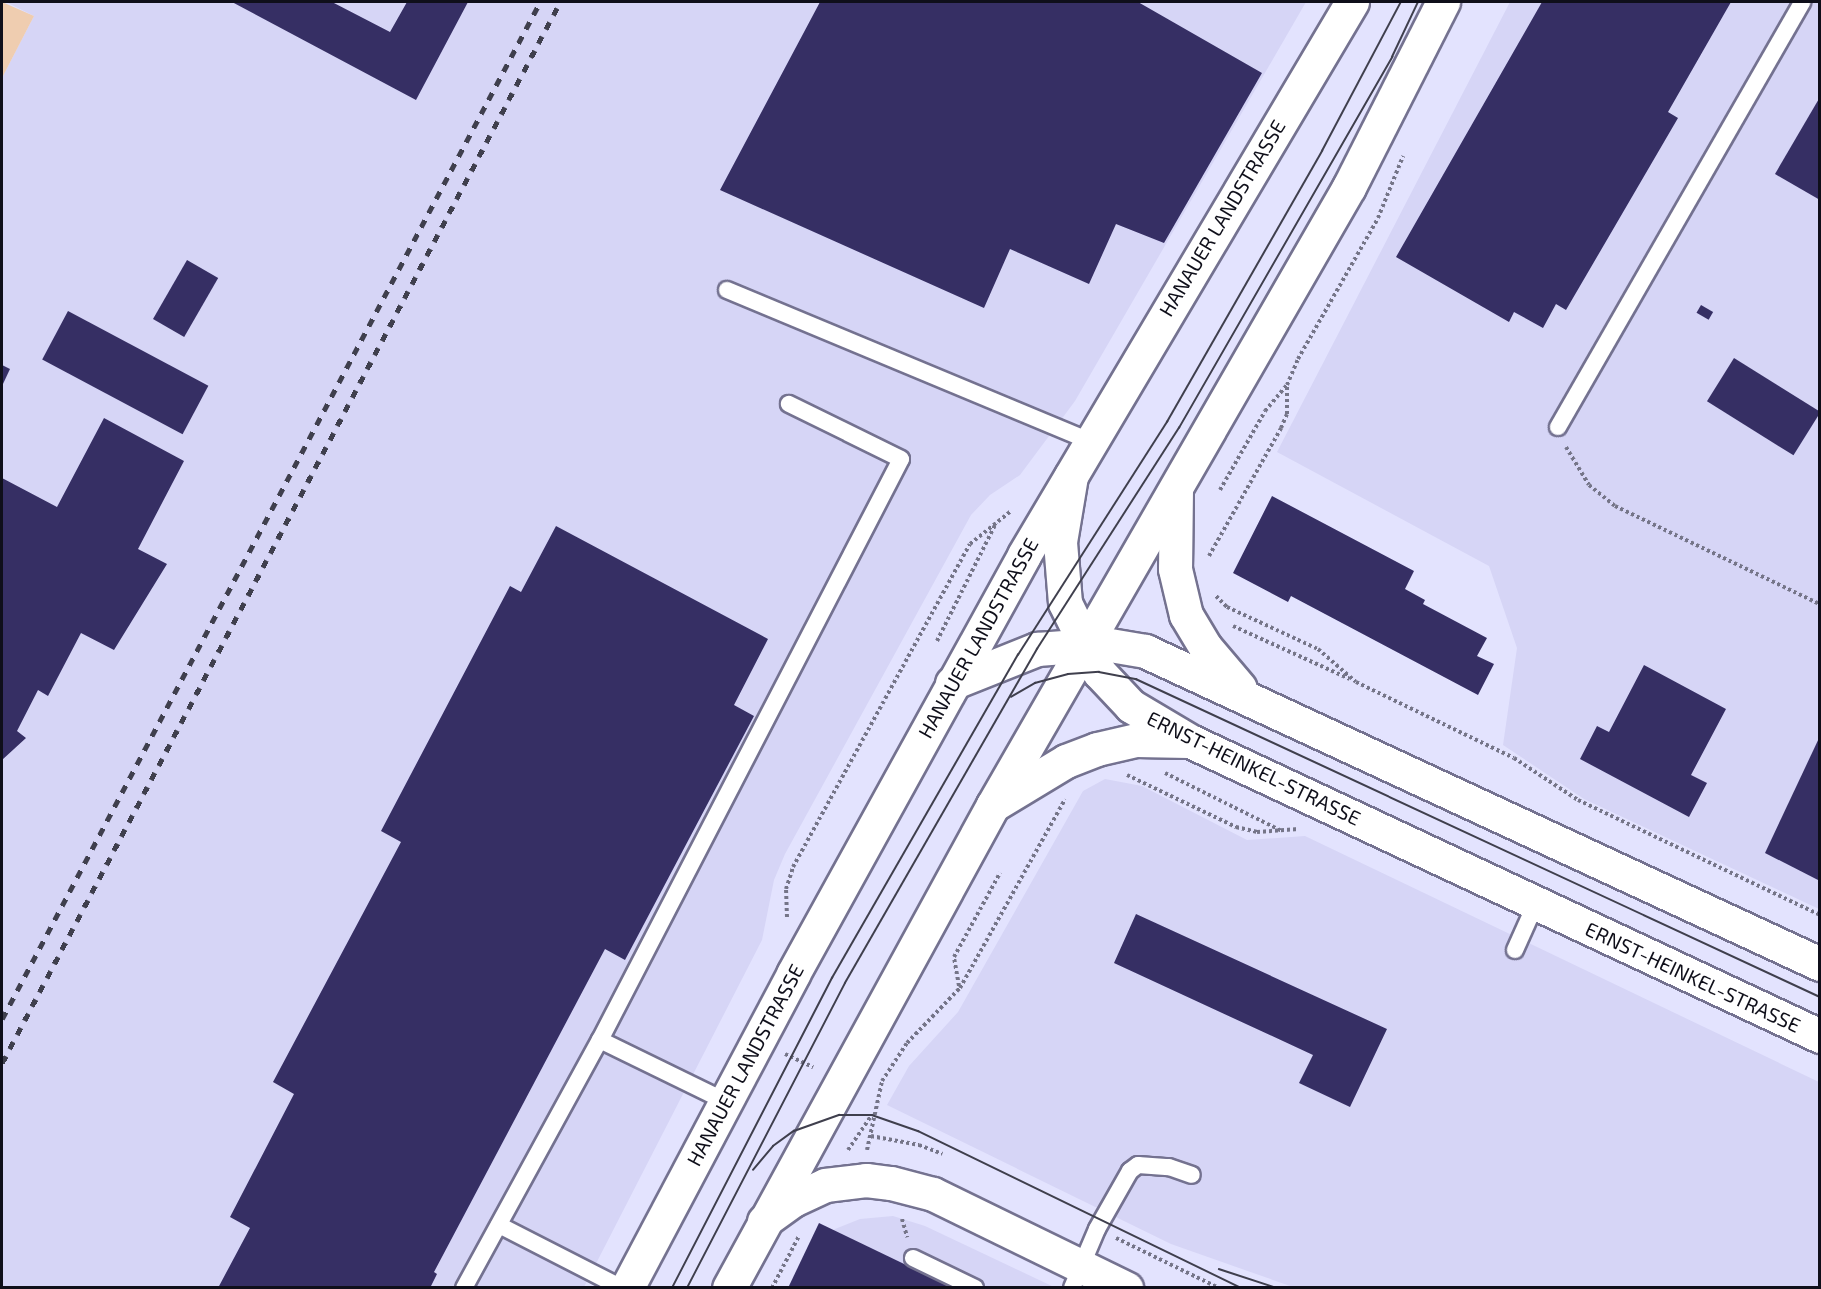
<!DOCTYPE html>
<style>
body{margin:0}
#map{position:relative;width:1821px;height:1289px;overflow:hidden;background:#e3e3fe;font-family:"Exo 2",sans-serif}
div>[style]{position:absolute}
.built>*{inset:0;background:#d6d5f6}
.green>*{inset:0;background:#efcdb0}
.building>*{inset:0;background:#362f64;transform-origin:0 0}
.path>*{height:4px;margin-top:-2px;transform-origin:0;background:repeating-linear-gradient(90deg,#757588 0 3px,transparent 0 6px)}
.roads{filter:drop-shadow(2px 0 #747290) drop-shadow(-2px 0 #747290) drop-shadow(0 2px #747290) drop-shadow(0 -2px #747290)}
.service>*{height:16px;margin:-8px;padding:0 8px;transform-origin:8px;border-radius:8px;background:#fff}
.minor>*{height:33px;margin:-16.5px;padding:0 16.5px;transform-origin:16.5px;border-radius:16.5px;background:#fff}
.secondary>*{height:33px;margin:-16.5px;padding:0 16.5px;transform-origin:16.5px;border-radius:16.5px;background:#fff}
.primary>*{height:33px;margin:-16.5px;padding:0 16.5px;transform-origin:16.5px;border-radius:16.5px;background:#fff}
.tram>*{height:1.5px;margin:-0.75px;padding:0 0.75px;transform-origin:0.75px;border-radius:0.75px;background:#3f3f4d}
.rail>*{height:4.5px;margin-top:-2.25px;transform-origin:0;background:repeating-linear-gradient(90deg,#3f3f4d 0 8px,transparent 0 16px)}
span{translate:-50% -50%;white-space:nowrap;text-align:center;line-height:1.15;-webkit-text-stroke:6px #fff;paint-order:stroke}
.street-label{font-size:20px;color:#0f0f1a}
.frame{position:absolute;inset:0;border:3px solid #0f0f1a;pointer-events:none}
</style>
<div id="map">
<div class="built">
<div style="clip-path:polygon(6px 2px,1306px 2px,1075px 401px,1020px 475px,990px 495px,971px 515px,785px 854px,774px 880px,762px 940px,584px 1287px,2px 1288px,2px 78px,34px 16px)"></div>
<div style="clip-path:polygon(1510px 2px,1819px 2px,1819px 909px,1584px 799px,1503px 745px,1517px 648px,1489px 566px,1277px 452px)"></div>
<div style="clip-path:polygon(1105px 779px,1142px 786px,1247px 840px,1305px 836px,1819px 1082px,1819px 1287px,1293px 1287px,1171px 1244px,887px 1105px,909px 1066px,958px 1012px,1083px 791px)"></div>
<div style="clip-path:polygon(893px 1216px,925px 1226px,1054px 1287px,791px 1288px,835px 1229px,860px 1219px)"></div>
</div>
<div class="green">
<div style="clip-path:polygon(2px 2px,34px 16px,2px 78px)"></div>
</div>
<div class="building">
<div style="clip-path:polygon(232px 2px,332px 2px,390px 32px,407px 2px,468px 2px,416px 100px)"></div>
<div style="clip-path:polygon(820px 2px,1138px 2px,1262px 73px,1164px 243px,1116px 224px,1089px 284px,1010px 249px,984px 308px,720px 190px)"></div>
<div style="clip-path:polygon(1542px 2px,1731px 2px,1668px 112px,1678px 118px,1566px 310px,1556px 304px,1543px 328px,1514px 312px,1509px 322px,1396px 257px)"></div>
<div style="clip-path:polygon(1820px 97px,1820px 200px,1775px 174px)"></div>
<div style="left:187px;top:260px;width:36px;height:68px;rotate:30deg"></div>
<div style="left:1701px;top:305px;width:14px;height:9px;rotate:30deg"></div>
<div style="left:68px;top:311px;width:159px;height:55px;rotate:28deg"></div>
<div style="left:1734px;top:358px;width:102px;height:51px;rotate:32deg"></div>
<div style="clip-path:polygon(2px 365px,10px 369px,2px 386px)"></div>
<div style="clip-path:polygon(104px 418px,184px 461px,138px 549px,167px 564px,114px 650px,81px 633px,48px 696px,38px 690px,17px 731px,26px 738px,2px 760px,2px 478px,57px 507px)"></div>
<div style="clip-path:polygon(1272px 496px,1414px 571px,1405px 589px,1425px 600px,1423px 604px,1487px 638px,1477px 656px,1494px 664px,1478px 695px,1291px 596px,1288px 602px,1233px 573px)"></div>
<div style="clip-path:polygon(556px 526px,768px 639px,734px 705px,754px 716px,625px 960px,605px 949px,434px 1272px,437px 1274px,430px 1288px,218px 1288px,250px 1228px,230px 1217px,294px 1094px,273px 1082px,401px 842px,381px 831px,510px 586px,521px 592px)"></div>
<div style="clip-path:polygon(1644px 665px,1726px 709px,1691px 775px,1707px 783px,1689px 817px,1580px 759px,1597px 726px,1609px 732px)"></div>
<div style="clip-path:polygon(1820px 736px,1820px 881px,1765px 853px)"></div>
<div style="clip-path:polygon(1136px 914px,1387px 1029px,1350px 1107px,1299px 1083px,1313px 1055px,1114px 963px)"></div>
<div style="clip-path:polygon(819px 1223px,954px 1288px,788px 1288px)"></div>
</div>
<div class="path">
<div style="left:1566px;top:447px;width:44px;rotate:58.8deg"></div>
<div style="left:1589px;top:485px;width:33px;rotate:39deg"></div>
<div style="left:1615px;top:506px;width:227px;rotate:25.6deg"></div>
<div style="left:1220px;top:490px;width:91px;rotate:-60.3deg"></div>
<div style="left:1265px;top:411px;width:34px;rotate:-50deg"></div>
<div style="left:1209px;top:556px;width:147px;rotate:-60.6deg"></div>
<div style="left:1281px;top:428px;width:15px;rotate:-67deg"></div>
<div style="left:1287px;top:414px;width:29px;rotate:-90deg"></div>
<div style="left:1287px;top:385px;width:28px;rotate:-67deg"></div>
<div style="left:1298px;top:359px;width:162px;rotate:-60.4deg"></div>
<div style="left:1378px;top:218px;width:67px;rotate:-68deg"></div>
<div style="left:1216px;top:596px;width:16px;rotate:45deg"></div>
<div style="left:1227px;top:607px;width:100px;rotate:24.8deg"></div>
<div style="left:1318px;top:649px;width:50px;rotate:41deg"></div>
<div style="left:1356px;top:682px;width:175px;rotate:25.7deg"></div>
<div style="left:1514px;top:758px;width:77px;rotate:33.3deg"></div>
<div style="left:1578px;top:800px;width:268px;rotate:25.4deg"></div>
<div style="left:1233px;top:626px;width:128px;rotate:24.4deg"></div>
<div style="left:937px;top:641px;width:132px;rotate:-63.4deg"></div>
<div style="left:1165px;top:773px;width:131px;rotate:26.4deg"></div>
<div style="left:1127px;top:775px;width:121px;rotate:25.5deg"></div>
<div style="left:1236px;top:827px;width:22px;rotate:13deg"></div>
<div style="left:1257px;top:832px;width:42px;rotate:-4.1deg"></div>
<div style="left:787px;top:917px;width:28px;rotate:-92deg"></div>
<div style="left:786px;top:889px;width:23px;rotate:-72deg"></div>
<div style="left:793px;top:867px;width:368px;rotate:-61.3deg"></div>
<div style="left:970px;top:544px;width:53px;rotate:-38.8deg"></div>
<div style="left:959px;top:986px;width:29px;rotate:-100deg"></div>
<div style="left:954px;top:957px;width:96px;rotate:-61.3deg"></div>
<div style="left:785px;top:1054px;width:31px;rotate:25deg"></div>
<div style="left:871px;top:1136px;width:49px;rotate:10.6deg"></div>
<div style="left:919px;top:1145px;width:25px;rotate:21deg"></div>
<div style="left:848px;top:1150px;width:41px;rotate:-55.9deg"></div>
<div style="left:867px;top:1150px;width:71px;rotate:-77.7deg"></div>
<div style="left:882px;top:1081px;width:45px;rotate:-56.7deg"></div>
<div style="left:907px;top:1043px;width:76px;rotate:-46.1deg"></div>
<div style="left:960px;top:988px;width:216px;rotate:-60.9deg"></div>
<div style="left:902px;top:1219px;width:19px;rotate:74deg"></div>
<div style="left:1116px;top:1238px;width:114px;rotate:25.9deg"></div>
<div style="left:772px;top:1288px;width:59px;rotate:-62.6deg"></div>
</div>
<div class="roads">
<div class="service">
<div style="left:727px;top:290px;width:393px;rotate:22.6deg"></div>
<div style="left:1558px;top:427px;width:490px;rotate:-60.1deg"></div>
<div style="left:1515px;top:950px;width:51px;rotate:-65.9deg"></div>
<div style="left:600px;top:1040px;width:139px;rotate:26deg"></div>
<div style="left:499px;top:1225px;width:138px;rotate:27.1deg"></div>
<div style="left:913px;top:1258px;width:69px;rotate:25.8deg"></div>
<div style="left:464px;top:1288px;width:283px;rotate:-61.3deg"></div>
<div style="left:600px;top:1040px;width:654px;rotate:-62.61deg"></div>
<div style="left:901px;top:459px;width:125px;rotate:-153.8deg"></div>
<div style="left:1072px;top:1288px;width:64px;rotate:-67deg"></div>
<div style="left:1097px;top:1229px;width:67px;rotate:-60.4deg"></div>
<div style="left:1130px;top:1171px;width:10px;rotate:-37deg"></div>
<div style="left:1138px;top:1165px;width:31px;rotate:4deg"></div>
<div style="left:1169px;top:1167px;width:24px;rotate:19deg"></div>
</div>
<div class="minor">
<div style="left:764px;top:1221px;width:36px;rotate:-36deg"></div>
<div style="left:793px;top:1200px;width:35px;rotate:-25deg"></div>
<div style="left:825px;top:1185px;width:41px;rotate:-7deg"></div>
<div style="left:866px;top:1180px;width:25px;rotate:7deg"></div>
<div style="left:891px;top:1183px;width:43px;rotate:14.7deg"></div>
<div style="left:933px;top:1194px;width:215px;rotate:26deg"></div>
</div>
<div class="secondary">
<div style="left:1071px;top:476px;width:67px;rotate:99.5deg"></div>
<div style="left:1060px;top:542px;width:61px;rotate:85.3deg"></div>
<div style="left:1065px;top:603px;width:77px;rotate:63.8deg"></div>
<div style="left:1099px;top:672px;width:47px;rotate:46.7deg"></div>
<div style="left:1131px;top:706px;width:69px;rotate:30.7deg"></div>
<div style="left:1190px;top:741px;width:696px;rotate:25.09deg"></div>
<div style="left:1176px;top:489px;width:80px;rotate:90.7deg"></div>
<div style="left:1175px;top:569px;width:47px;rotate:76.6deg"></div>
<div style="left:1186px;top:615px;width:39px;rotate:59deg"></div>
<div style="left:1206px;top:648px;width:52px;rotate:49.6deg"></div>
<div style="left:952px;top:683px;width:92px;rotate:-21.8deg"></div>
<div style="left:1037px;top:649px;width:67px;rotate:-4.3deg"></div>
<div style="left:1104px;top:644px;width:42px;rotate:9.7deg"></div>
<div style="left:1145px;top:651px;width:744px;rotate:24.88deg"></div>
<div style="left:993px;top:805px;width:85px;rotate:-31.1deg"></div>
<div style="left:1066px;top:761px;width:33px;rotate:-21deg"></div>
<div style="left:1097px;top:749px;width:40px;rotate:-13deg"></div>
<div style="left:1136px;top:740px;width:52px;rotate:1.1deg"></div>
</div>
<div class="primary">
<div style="left:627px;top:1288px;width:355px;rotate:-62.1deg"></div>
<div style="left:793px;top:974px;width:478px;rotate:-61.1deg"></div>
<div style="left:1024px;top:555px;width:643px;rotate:-59.33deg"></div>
<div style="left:729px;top:1288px;width:550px;rotate:-61.34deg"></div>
<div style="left:993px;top:805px;width:713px;rotate:-60.06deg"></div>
<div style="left:1349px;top:187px;width:208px;rotate:-63.1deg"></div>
</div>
</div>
<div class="tram">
<div style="left:1011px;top:697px;width:28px;rotate:-30deg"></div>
<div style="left:1035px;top:683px;width:34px;rotate:-15deg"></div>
<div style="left:1068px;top:674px;width:31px;rotate:-4deg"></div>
<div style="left:1099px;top:672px;width:38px;rotate:11deg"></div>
<div style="left:1136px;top:679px;width:754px;rotate:24.93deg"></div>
<div style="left:753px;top:1170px;width:31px;rotate:-50deg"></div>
<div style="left:773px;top:1146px;width:26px;rotate:-36deg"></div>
<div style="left:794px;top:1131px;width:48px;rotate:-19.6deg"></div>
<div style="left:839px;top:1115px;width:33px"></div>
<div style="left:872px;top:1115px;width:49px;rotate:19.2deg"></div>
<div style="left:918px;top:1131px;width:360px;rotate:25.9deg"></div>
<div style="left:1219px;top:1269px;width:61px;rotate:18.1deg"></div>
<div style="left:672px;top:1288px;width:349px;rotate:-62.7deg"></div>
<div style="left:832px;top:978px;width:373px;rotate:-60.1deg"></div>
<div style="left:1018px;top:655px;width:277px;rotate:-57.4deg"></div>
<div style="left:1167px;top:422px;width:312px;rotate:-60.2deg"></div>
<div style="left:1322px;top:151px;width:169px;rotate:-62.1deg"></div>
<div style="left:687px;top:1288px;width:343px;rotate:-62.6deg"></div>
<div style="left:845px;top:983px;width:385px;rotate:-60.1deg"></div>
<div style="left:1037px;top:649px;width:263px;rotate:-57.3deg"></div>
<div style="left:1179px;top:428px;width:428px;rotate:-60.1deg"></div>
<div style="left:1392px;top:57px;width:61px;rotate:-64.7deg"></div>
</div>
<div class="rail">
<div style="left:2px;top:1019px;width:1151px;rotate:-62.12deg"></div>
<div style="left:2px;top:1063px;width:1199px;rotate:-62.26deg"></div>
</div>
<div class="street-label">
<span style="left:1222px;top:218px;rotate:-59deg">HANAUER LANDSTRASSE</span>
<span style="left:978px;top:638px;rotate:-61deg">HANAUER LANDSTRASSE</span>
<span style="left:1254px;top:768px;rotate:26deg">ERNST-HEINKEL-STRASSE</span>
<span style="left:1693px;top:977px;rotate:25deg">ERNST-HEINKEL-STRASSE</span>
<span style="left:745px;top:1065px;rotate:-62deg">HANAUER LANDSTRASSE</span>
</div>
<div class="frame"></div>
</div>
